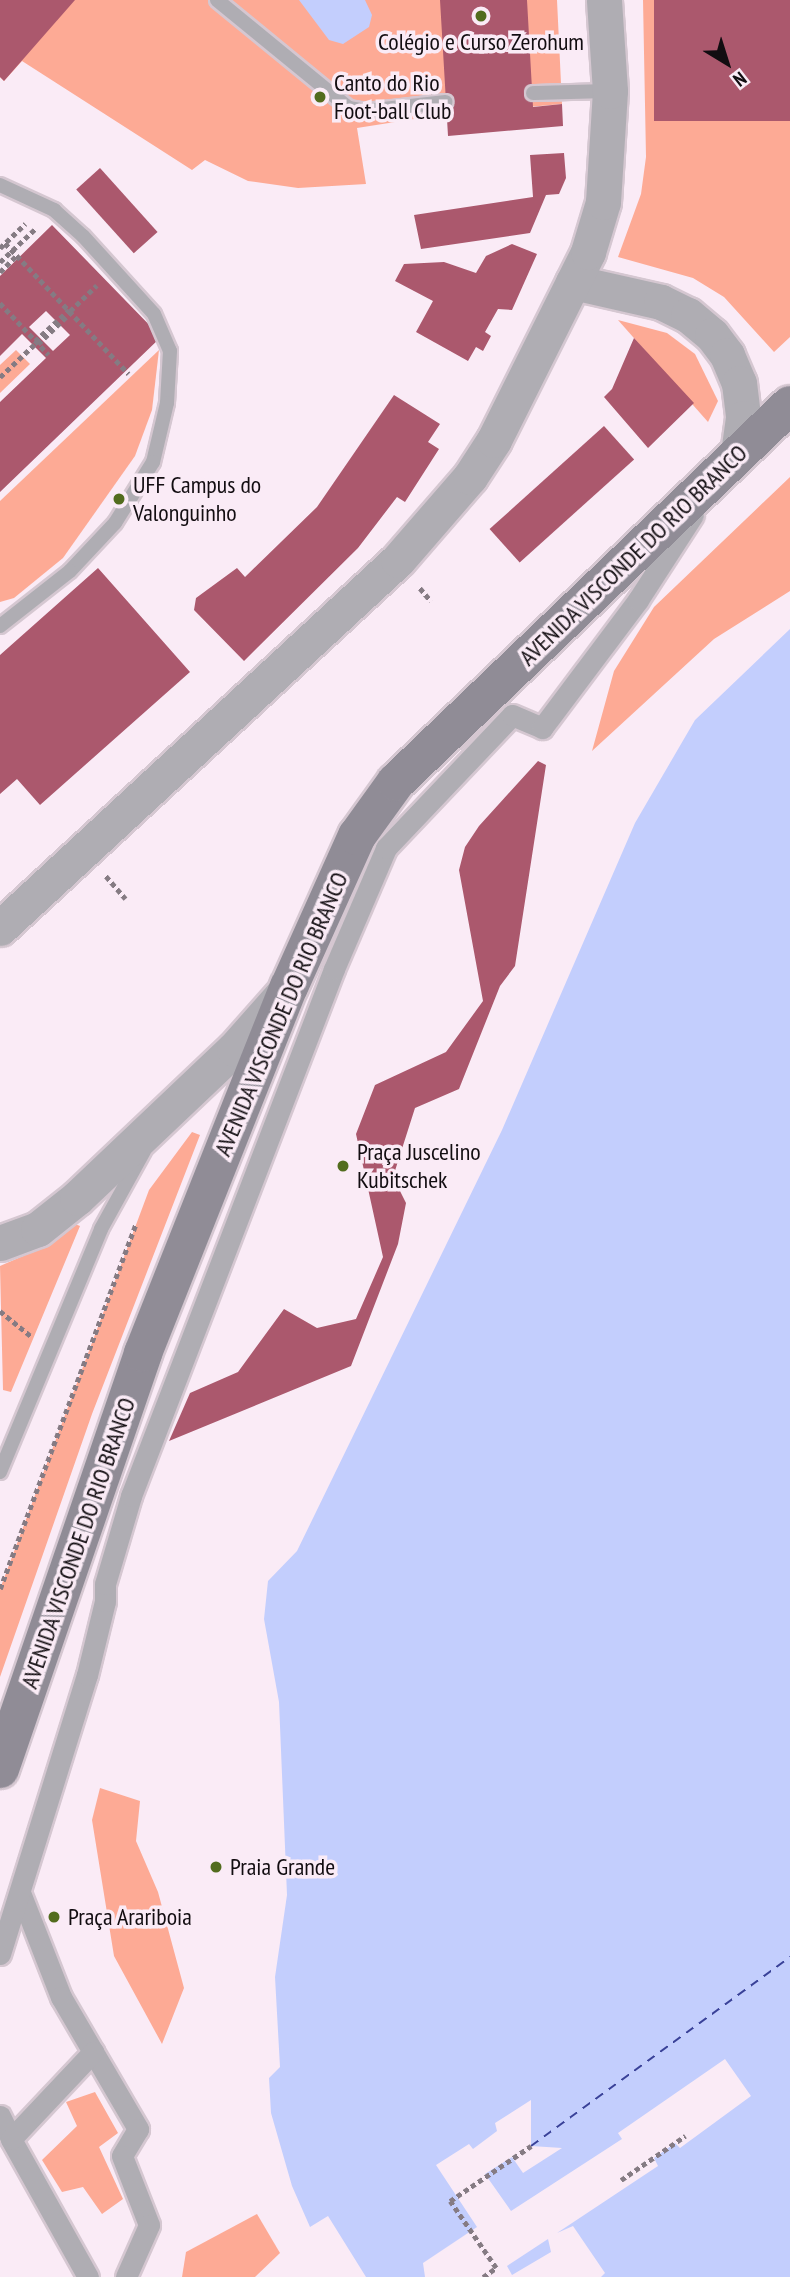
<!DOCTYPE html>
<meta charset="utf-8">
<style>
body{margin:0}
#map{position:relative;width:790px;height:2277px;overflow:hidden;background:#faebf6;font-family:"PT Sans Narrow",sans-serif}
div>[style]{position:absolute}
.green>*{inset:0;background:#fdaa95}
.water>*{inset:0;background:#c3cefd}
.pier>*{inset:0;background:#faebf6}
.ferry>*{height:2px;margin-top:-1px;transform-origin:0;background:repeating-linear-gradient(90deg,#394198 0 9px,transparent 0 16px)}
.building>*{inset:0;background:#ab586d;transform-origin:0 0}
.path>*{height:4.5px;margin-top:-2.25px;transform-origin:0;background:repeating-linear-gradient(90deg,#857b83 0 5px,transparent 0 8.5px)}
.roads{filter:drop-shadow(2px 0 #d5c7d1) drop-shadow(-2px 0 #d5c7d1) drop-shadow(0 2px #d5c7d1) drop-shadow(0 -2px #d5c7d1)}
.service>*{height:14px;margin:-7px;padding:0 7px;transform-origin:7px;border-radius:7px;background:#afadb3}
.pedestrian>*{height:21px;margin:-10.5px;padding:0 10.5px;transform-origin:10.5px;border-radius:10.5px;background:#afadb3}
.tertiary>*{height:35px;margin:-17.5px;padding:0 17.5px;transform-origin:17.5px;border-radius:17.5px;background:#afadb3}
.secondary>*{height:38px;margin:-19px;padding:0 19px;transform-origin:19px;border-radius:19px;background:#908c96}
.dots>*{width:19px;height:19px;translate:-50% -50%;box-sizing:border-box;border:4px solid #faebf6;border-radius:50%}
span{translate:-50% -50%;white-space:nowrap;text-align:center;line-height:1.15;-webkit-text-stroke:7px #faebf6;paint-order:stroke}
.poi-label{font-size:24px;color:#120d11}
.left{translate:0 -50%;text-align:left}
.street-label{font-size:24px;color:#120d11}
.north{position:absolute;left:692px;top:28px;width:70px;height:70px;-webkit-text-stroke:5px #faebf6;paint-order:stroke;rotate:142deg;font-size:19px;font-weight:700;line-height:28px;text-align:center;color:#120d11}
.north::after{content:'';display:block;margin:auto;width:24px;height:32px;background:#120d11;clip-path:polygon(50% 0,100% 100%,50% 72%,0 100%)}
</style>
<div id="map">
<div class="green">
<div style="clip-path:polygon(0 0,557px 0,562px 104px,446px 114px,357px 128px,366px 184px,298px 188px,248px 181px,205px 160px,192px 170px,22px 61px,4px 81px,0 77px)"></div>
<div style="clip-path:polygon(643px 0,790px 0,790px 337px,774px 352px,724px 297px,693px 278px,618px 257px,641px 194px,646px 157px)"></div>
<div style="clip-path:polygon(618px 320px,667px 333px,695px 354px,718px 401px,708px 422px)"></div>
<div style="clip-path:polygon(16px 350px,30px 364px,0 393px,0 365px)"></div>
<div style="clip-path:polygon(159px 350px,152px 410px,135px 456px,63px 558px,14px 598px,0 602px,0 501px)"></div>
<div style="clip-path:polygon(790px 477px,790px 591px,714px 639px,592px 751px,614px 671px,654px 607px)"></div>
<div style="clip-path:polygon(192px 1132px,200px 1135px,92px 1414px,0 1677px,0 1589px,149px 1190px)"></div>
<div style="clip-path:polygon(75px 1224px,80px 1226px,11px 1392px,3px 1390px,0 1266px,39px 1249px)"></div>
<div style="clip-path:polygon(100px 1788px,140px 1801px,136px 1841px,158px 1892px,184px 1988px,162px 2044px,114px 1956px,92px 1820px)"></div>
<div style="clip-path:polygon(95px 2092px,118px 2133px,99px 2147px,123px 2199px,102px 2214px,83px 2187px,62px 2192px,42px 2160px,77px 2126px,66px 2102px)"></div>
<div style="clip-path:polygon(257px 2214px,280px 2253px,255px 2277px,182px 2277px,186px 2252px)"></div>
</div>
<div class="water">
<div style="clip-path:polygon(299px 0,365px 0,372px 15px,369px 27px,343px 44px,329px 40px)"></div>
<div style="clip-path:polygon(790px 629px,790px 2277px,366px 2277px,328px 2216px,310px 2227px,292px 2186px,271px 2113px,269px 2078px,280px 2067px,275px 1977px,287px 1895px,279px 1702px,264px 1619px,268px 1581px,297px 1551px,502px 1130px,635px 823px,695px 720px)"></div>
</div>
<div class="pier">
<div style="clip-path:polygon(evenodd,725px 2059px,751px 2096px,680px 2148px,675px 2143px,654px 2158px,658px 2166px,557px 2233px,573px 2226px,605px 2273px,601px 2277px,425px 2277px,423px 2263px,477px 2227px,436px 2165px,469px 2144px,473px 2149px,497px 2131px,495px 2123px,531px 2100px,531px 2146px,562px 2148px,523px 2173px,512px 2157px,485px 2174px,511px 2211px,622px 2139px,618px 2133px,725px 2059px,548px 2239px,551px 2252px,512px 2275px,507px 2266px,548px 2239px)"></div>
</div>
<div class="ferry">
<div style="left:531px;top:2146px;width:321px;rotate:-36.1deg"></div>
</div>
<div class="building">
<div style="clip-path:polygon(0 0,75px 0,4px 81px,0 77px)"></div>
<div style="clip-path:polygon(440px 0,527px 0,533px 107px,562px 104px,563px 126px,448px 136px)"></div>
<div style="left:654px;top:0;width:136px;height:121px"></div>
<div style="clip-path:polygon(564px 153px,566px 178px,559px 194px,546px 195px,530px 233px,421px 249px,414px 215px,533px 197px,530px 155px)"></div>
<div style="left:100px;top:168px;width:86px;height:32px;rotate:48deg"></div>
<div style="clip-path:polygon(evenodd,52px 225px,161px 337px,0 492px,0 402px,46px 358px,22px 334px,0 356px,0 276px,52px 225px,46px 311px,70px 335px,53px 351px,29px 327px,46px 311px)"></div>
<div style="clip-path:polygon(512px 244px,537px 254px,512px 310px,498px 309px,485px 332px,491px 336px,483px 351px,476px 347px,468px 361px,416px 332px,433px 301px,395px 281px,404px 264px,444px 262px,476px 273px,486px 256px)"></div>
<div style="clip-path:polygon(634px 338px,694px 403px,648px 448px,604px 397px,612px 389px)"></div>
<div style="clip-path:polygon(394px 395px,440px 424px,428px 442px,439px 449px,405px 502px,397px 497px,358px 548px,244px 661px,194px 610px,196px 598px,237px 568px,245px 577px,317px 507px)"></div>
<div style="left:604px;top:426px;width:45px;height:154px;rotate:48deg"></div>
<div style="clip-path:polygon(98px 568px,190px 672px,40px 805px,17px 779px,0 794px,0 655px)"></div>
<div style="clip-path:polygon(538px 761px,546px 765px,515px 966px,500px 986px,459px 1089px,415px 1108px,393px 1177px,406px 1203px,398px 1244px,351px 1366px,169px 1441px,190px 1393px,238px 1372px,284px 1309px,317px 1328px,356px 1319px,383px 1257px,356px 1134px,375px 1085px,446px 1052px,483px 1001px,459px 870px,465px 847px,479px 826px)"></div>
</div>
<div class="path">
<div style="left:5px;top:243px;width:180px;rotate:46.6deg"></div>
<div style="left:0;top:248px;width:35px;rotate:-44deg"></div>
<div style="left:0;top:262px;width:48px;rotate:-43.3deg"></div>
<div style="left:0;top:272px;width:24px;rotate:-45deg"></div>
<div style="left:0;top:303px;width:71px;rotate:46.7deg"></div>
<div style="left:70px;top:311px;width:37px;rotate:-44deg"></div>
<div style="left:35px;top:341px;width:46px;rotate:-42.4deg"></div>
<div style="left:38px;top:344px;width:46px;rotate:-44.1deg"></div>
<div style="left:0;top:377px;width:51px;rotate:-43.4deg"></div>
<div style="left:420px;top:588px;width:17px;rotate:50deg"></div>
<div style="left:106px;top:876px;width:30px;rotate:49deg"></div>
<div style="left:0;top:1311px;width:40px;rotate:39deg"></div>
<div style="left:0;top:1589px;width:390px;rotate:-69.6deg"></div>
<div style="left:621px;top:2180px;width:78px;rotate:-34.5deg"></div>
<div style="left:483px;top:2277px;width:16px;rotate:-35deg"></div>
<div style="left:496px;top:2268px;width:81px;rotate:-124.5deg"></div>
<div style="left:450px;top:2201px;width:98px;rotate:-34.2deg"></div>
</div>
<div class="roads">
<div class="service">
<div style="left:217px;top:0;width:171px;rotate:39.3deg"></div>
<div style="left:349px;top:108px;width:17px;rotate:10deg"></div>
<div style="left:366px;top:111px;width:80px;rotate:-6.5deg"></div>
<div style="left:533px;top:93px;width:76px;rotate:-1.5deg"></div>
<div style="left:0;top:185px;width:60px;rotate:24.8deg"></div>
<div style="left:54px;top:210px;width:39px;rotate:42deg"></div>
<div style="left:83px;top:236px;width:105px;rotate:47.7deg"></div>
<div style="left:154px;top:314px;width:40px;rotate:66.6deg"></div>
<div style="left:170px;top:351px;width:52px;rotate:93.3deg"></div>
<div style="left:167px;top:403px;width:61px;rotate:103.3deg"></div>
<div style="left:153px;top:462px;width:72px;rotate:121.9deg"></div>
<div style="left:115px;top:523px;width:66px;rotate:133.2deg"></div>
<div style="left:70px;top:571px;width:89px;rotate:141.8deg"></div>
<div style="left:0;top:1472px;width:263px;rotate:-67.4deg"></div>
<div style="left:101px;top:1229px;width:89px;rotate:-61.1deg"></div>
</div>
<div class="pedestrian">
<div style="left:21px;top:1895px;width:110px;rotate:68.6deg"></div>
<div style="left:61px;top:1997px;width:153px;rotate:59.7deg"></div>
<div style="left:138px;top:2129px;width:31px;rotate:121deg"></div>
<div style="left:122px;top:2156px;width:74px;rotate:68.6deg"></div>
<div style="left:149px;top:2225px;width:57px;rotate:113.9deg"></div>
<div style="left:0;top:1954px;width:292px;rotate:-72.7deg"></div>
<div style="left:87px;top:1675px;width:76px;rotate:-76.3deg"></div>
<div style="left:105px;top:1601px;width:17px;rotate:-90deg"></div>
<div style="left:105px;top:1584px;width:92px;rotate:-73.5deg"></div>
<div style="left:131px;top:1496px;width:565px;rotate:-68.93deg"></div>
<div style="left:334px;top:969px;width:132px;rotate:-66.7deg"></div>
<div style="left:386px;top:848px;width:183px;rotate:-46.5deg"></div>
<div style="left:512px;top:715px;width:33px;rotate:23deg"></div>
<div style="left:542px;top:728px;width:160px;rotate:-53.1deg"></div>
<div style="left:638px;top:600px;width:101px;rotate:-57.1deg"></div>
<div style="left:0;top:2116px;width:25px;rotate:64deg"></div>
<div style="left:88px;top:2277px;width:158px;rotate:-119.2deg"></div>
<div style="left:11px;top:2139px;width:120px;rotate:-46.7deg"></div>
</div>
<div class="tertiary">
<div style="left:573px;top:282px;width:90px;rotate:12.8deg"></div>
<div style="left:661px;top:302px;width:30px;rotate:26deg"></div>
<div style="left:688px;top:315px;width:31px;rotate:40deg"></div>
<div style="left:712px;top:335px;width:25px;rotate:53deg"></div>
<div style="left:727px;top:355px;width:30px;rotate:67deg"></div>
<div style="left:739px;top:383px;width:35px;rotate:83deg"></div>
<div style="left:743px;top:418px;width:37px;rotate:98deg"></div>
<div style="left:0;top:928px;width:542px;rotate:-42.76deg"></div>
<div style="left:398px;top:560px;width:110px;rotate:-49.1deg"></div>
<div style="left:470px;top:477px;width:44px;rotate:-57deg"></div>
<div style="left:494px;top:440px;width:210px;rotate:-63.4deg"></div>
<div style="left:588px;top:252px;width:52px;rotate:-73.3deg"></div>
<div style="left:603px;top:202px;width:111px;rotate:-86.4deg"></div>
<div style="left:610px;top:91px;width:91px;rotate:-93.8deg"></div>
<div style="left:0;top:1243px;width:40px;rotate:-20.2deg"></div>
<div style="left:38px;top:1229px;width:50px;rotate:-38.5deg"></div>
<div style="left:77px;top:1198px;width:216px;rotate:-43.5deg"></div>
<div style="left:234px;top:1049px;width:71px;rotate:-48.4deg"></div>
</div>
<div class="secondary">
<div style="left:0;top:1769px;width:440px;rotate:-71deg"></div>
<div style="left:143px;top:1353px;width:394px;rotate:-68.3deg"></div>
<div style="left:289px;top:987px;width:166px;rotate:-65.8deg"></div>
<div style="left:357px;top:836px;width:67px;rotate:-54.2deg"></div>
<div style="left:396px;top:782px;width:545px;rotate:-43.74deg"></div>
</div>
</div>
<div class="dots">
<div style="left:481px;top:16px;background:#526c1e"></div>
<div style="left:320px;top:97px;background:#526c1e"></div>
<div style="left:119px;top:499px;background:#526c1e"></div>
<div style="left:343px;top:1166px;background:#526c1e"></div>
<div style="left:216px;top:1867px;background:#526c1e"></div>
<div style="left:54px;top:1917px;background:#526c1e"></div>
</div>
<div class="poi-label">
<span style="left:481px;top:42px">Colégio e Curso Zerohum</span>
<span class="left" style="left:334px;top:97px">Canto do Rio<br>Foot-ball Club</span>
<span class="left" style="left:133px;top:499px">UFF Campus do<br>Valonguinho</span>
<span class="left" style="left:357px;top:1166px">Praça Juscelino<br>Kubitschek</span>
<span class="left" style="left:230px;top:1867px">Praia Grande</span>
<span class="left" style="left:68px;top:1917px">Praça Arariboia</span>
</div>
<div class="street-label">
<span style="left:633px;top:555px;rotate:-44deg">AVENIDA VISCONDE DO RIO BRANCO</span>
<span style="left:281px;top:1014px;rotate:-67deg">AVENIDA VISCONDE DO RIO BRANCO</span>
<span style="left:78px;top:1543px;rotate:-71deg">AVENIDA VISCONDE DO RIO BRANCO</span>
</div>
<div class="north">N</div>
</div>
